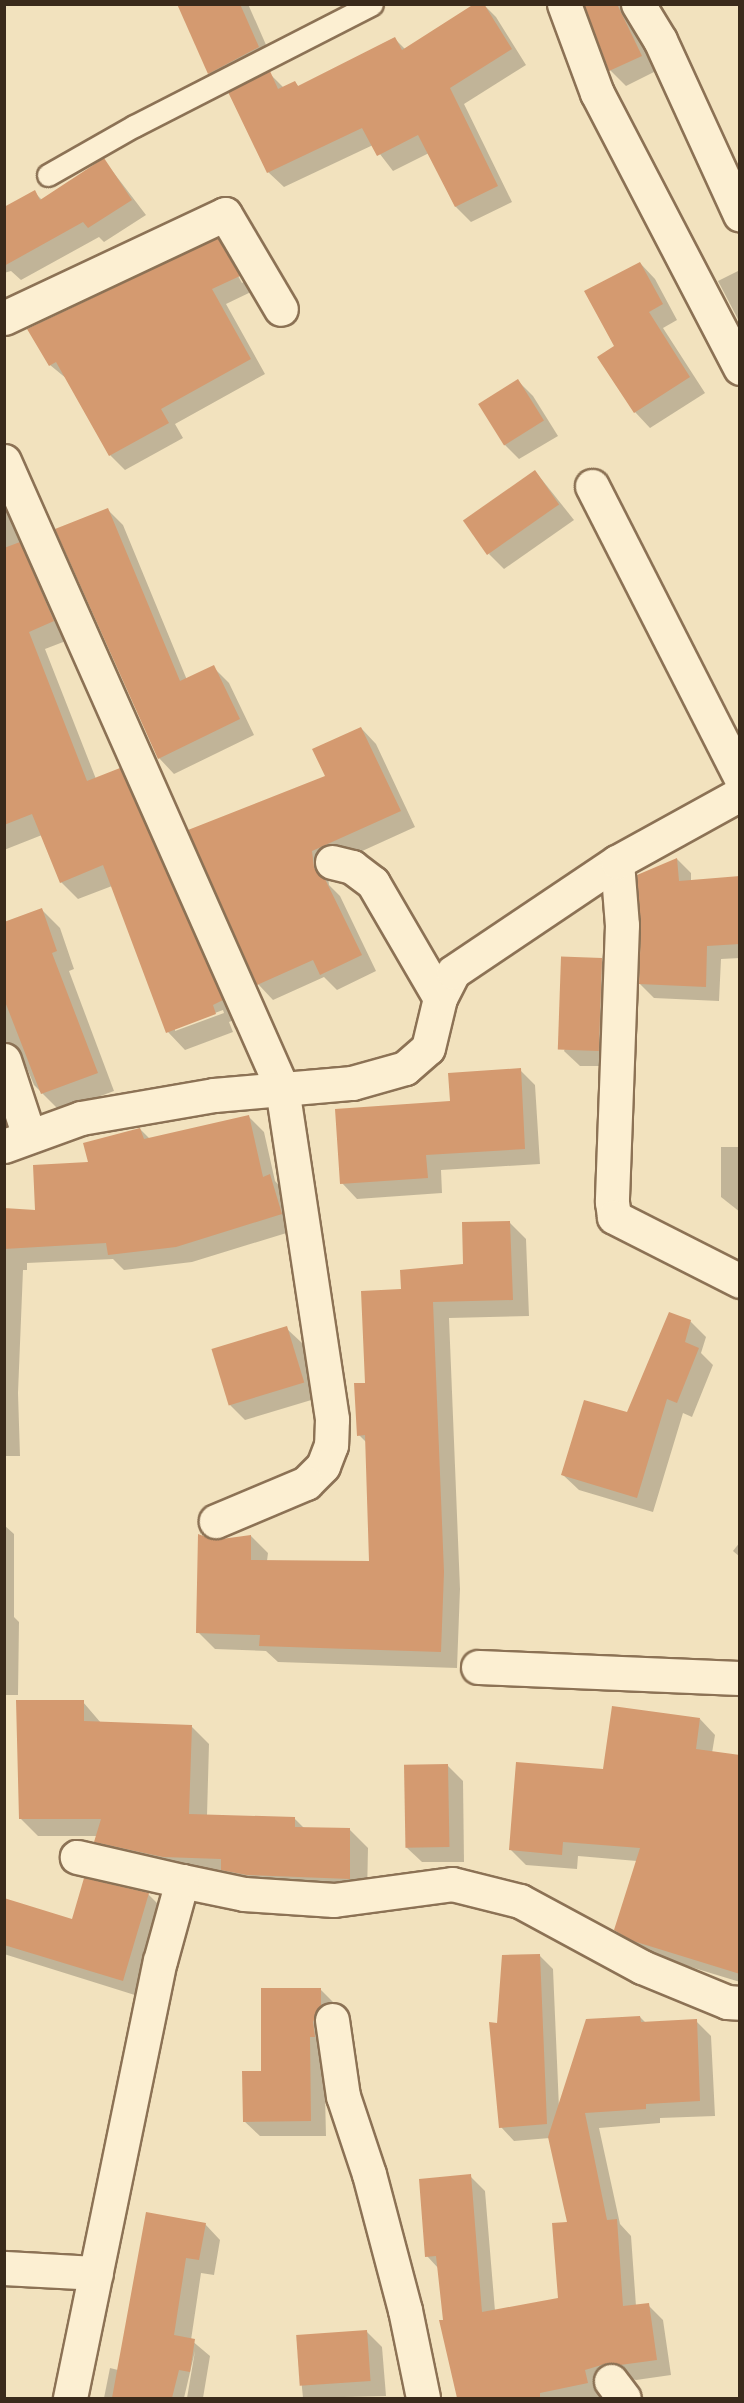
<!DOCTYPE html>
<style>
body{margin:0}
#map{position:relative;width:744px;height:2403px;overflow:hidden;background:#f2e2be;font-family:"Crimson Pro",serif}
div>[style]{position:absolute}
.shadow>*{inset:0;background:#0003}
.building>*{inset:0;background:#d49a70;transform-origin:0 0}
.roads{filter:drop-shadow(2px 0 #8c7255) drop-shadow(-2px 0 #8c7255) drop-shadow(0 2px #8c7255) drop-shadow(0 -2px #8c7255)}
.service>*{height:21px;margin:-10.5px;padding:0 10.5px;transform-origin:10.5px;border-radius:10.5px;background:#fcefd2}
.minor>*{height:33px;margin:-16.5px;padding:0 16.5px;transform-origin:16.5px;border-radius:16.5px;background:#fcefd2}
span{translate:-50% -50%;white-space:nowrap;text-align:center;line-height:1.15;-webkit-text-stroke:4.5px #f9ecce;paint-order:stroke}
.frame{position:absolute;inset:0;border:6px solid #3a2a1b;pointer-events:none}
</style>
<div id="map">
<div class="shadow">
<div style="clip-path:polygon(179px 4px,248px 4px,274px 63px,225px 88px,209px 73px)"></div>
<div style="clip-path:polygon(483px 4px,496px 17px,526px 65px,464px 104px,512px 202px,471px 222px,456px 207px,429px 153px,393px 171px,373px 145px,284px 187px,268px 172px,269px 73px,284px 88px,295px 83px,299px 87px,394px 38px,405px 49px)"></div>
<div style="clip-path:polygon(586px 4px,624px 4px,656px 71px,626px 86px,610px 70px)"></div>
<div style="clip-path:polygon(104px 160px,146px 215px,104px 242px,99px 237px,21px 280px,11px 271px,4px 273px,4px 209px,34px 192px,42px 200px)"></div>
<div style="clip-path:polygon(evenodd,217px 240px,232px 255px,253px 291px,226px 304px,265px 374px,175px 424px,183px 438px,125px 470px,110px 455px,67px 379px,50px 365px,217px 240px,226px 255px,229px 255px,245px 281px,242px 283px,226px 255px)"></div>
<div style="clip-path:polygon(640px 263px,655px 279px,677px 320px,663px 328px,705px 393px,650px 428px,635px 412px,616px 347px)"></div>
<div style="clip-path:polygon(740px 270px,740px 323px,718px 281px)"></div>
<div style="clip-path:polygon(518px 381px,533px 396px,558px 436px,519px 459px,504px 444px)"></div>
<div style="clip-path:polygon(535px 471px,574px 520px,504px 569px,489px 554px)"></div>
<div style="clip-path:polygon(evenodd,4px 509px,20px 525px,71px 639px,45px 649px,96px 779px,119px 770px,137px 787px,239px 1018px,229px 1022px,233px 1032px,185px 1050px,168px 1032px,112px 886px,78px 899px,61px 882px,42px 835px,4px 850px,4px 509px,223px 1010px,224px 1013px,175px 1031px,175px 1028px,223px 1010px)"></div>
<div style="clip-path:polygon(108px 510px,123px 525px,187px 680px,213px 667px,229px 683px,254px 735px,174px 774px,159px 758px)"></div>
<div style="clip-path:polygon(361px 728px,376px 744px,415px 827px,327px 867px,329px 885px,340px 896px,376px 971px,337px 990px,324px 977px,273px 1000px,258px 984px,327px 777px)"></div>
<div style="clip-path:polygon(677px 859px,691px 873px,691px 881px,740px 877px,740px 958px,721px 959px,719px 1001px,654px 998px,640px 984px)"></div>
<div style="clip-path:polygon(42px 910px,60px 928px,74px 969px,69px 971px,114px 1091px,60px 1111px,34px 1085px,24px 1061px,17px 1059px,4px 1073px,4px 923px)"></div>
<div style="clip-path:polygon(601px 960px,617px 975px,614px 1066px,580px 1066px,564px 1051px)"></div>
<div style="clip-path:polygon(520px 1070px,535px 1085px,540px 1164px,441px 1170px,442px 1193px,357px 1199px,342px 1183px,452px 1103px)"></div>
<div style="clip-path:polygon(249px 1117px,264px 1132px,275px 1181px,285px 1192px,293px 1231px,192px 1262px,124px 1270px,113px 1259px,27px 1263px,27px 1270px,23px 1270px,18px 1393px,20px 1456px,4px 1456px,4px 1210px,37px 1211px,90px 1164px,140px 1129px,150px 1139px)"></div>
<div style="clip-path:polygon(721px 1147px,740px 1147px,740px 1212px,721px 1197px)"></div>
<div style="clip-path:polygon(509px 1222px,526px 1239px,529px 1316px,449px 1318px,460px 1589px,457px 1668px,278px 1662px,266px 1651px,215px 1649px,198px 1632px,214px 1541px,251px 1536px,268px 1553px,267px 1561px,371px 1562px,367px 1443px,359px 1435px,367px 1384px,403px 1291px,465px 1265px)"></div>
<div style="clip-path:polygon(690px 1321px,706px 1337px,701px 1353px,713px 1365px,692px 1417px,683px 1413px,653px 1512px,579px 1490px,563px 1475px,628px 1414px)"></div>
<div style="clip-path:polygon(286px 1328px,302px 1343px,318px 1398px,245px 1420px,229px 1404px)"></div>
<div style="clip-path:polygon(4px 1525px,14px 1534px,14px 1617px,19px 1622px,18px 1695px,4px 1695px)"></div>
<div style="clip-path:polygon(740px 1542px,740px 1557px,733px 1551px)"></div>
<div style="clip-path:polygon(83px 1702px,101px 1723px,191px 1726px,209px 1744px,207px 1816px,294px 1818px,305px 1829px,350px 1830px,368px 1848px,367px 1896px,114px 1859px,96px 1841px,97px 1836px,38px 1836px,20px 1818px)"></div>
<div style="clip-path:polygon(700px 1719px,715px 1735px,712px 1753px,617px 1808px)"></div>
<div style="clip-path:polygon(448px 1766px,463px 1781px,464px 1862px,422px 1862px,406px 1847px)"></div>
<div style="clip-path:polygon(585px 1820px,740px 1872px,740px 1982px,648px 1954px,615px 1930px,637px 1861px,578px 1856px,577px 1869px,526px 1865px,511px 1850px)"></div>
<div style="clip-path:polygon(148px 1894px,163px 1909px,138px 1996px,4px 1954px,4px 1899px,73px 1921px)"></div>
<div style="clip-path:polygon(539px 1955px,553px 1969px,559px 2108px,640px 2017px,646px 2023px,696px 2021px,711px 2036px,715px 2116px,660px 2118px,660px 2123px,599px 2128px,620px 2224px,631px 2236px,636px 2306px,648px 2305px,663px 2320px,671px 2375px,636px 2380px,624px 2377px,607px 2398px,458px 2398px,441px 2322px,445px 2321px,439px 2269px,427px 2256px,470px 2176px,485px 2191px,495px 2311px,559px 2299px,569px 2224px,550px 2138px,514px 2141px,501px 2127px,498px 2024px)"></div>
<div style="clip-path:polygon(320px 1989px,336px 2005px,324px 2052px,326px 2136px,260px 2136px,244px 2121px)"></div>
<div style="clip-path:polygon(205px 2224px,220px 2240px,214px 2275px,201px 2273px,191px 2340px,210px 2356px,203px 2398px,187px 2398px,195px 2351px,184px 2398px,104px 2398px,110px 2368px,118px 2370px)"></div>
<div style="clip-path:polygon(366px 2331px,382px 2347px,386px 2396px,303px 2398px,297px 2337px)"></div>
</div>
<div class="building">
<div style="clip-path:polygon(177px 4px,240px 4px,259px 47px,208px 74px)"></div>
<div style="clip-path:polygon(474px 4px,484px 4px,512px 49px,450px 88px,498px 186px,455px 207px,418px 135px,377px 156px,362px 128px,267px 173px,228px 92px,270px 71px,278px 89px,295px 81px,298px 86px,395px 37px,402px 50px)"></div>
<div style="clip-path:polygon(584px 4px,617px 4px,642px 56px,609px 71px)"></div>
<div style="clip-path:polygon(104px 158px,132px 200px,88px 228px,83px 222px,4px 266px,4px 207px,35px 190px,40px 200px)"></div>
<div style="clip-path:polygon(218px 238px,240px 276px,212px 289px,251px 359px,161px 409px,169px 423px,109px 456px,56px 362px,49px 366px,27px 329px)"></div>
<div style="clip-path:polygon(640px 262px,663px 304px,649px 312px,690px 377px,634px 413px,597px 357px,614px 346px,584px 291px)"></div>
<div style="left:518px;top:379px;width:49px;height:47px;rotate:58deg"></div>
<div style="left:535px;top:470px;width:42px;height:88px;rotate:55deg"></div>
<div style="clip-path:polygon(108px 508px,180px 681px,214px 665px,240px 719px,158px 759px,55px 529px)"></div>
<div style="clip-path:polygon(20px 542px,54px 621px,29px 632px,87px 781px,120px 768px,223px 1000px,213px 1005px,216px 1014px,166px 1033px,103px 865px,60px 883px,32px 814px,4px 825px,4px 548px)"></div>
<div style="clip-path:polygon(361px 727px,401px 811px,312px 851px,314px 868px,325px 879px,362px 955px,320px 975px,313px 960px,257px 985px,188px 830px,325px 776px,312px 749px)"></div>
<div style="clip-path:polygon(677px 858px,679px 881px,740px 876px,740px 944px,707px 946px,706px 987px,639px 984px,641px 926px,637px 875px)"></div>
<div style="clip-path:polygon(42px 908px,57px 951px,52px 953px,98px 1073px,41px 1094px,4px 999px,4px 922px)"></div>
<div style="left:602px;top:958px;width:93px;height:41px;rotate:92deg"></div>
<div style="clip-path:polygon(521px 1068px,525px 1149px,426px 1155px,428px 1178px,340px 1184px,335px 1109px,450px 1101px,448px 1073px)"></div>
<div style="clip-path:polygon(249px 1115px,263px 1177px,270px 1174px,282px 1214px,176px 1247px,108px 1255px,106px 1243px,4px 1249px,4px 1208px,35px 1210px,33px 1165px,88px 1162px,83px 1143px,140px 1128px,144px 1139px)"></div>
<div style="clip-path:polygon(510px 1221px,513px 1300px,433px 1302px,444px 1572px,441px 1652px,259px 1646px,260px 1635px,196px 1633px,198px 1534px,214px 1540px,251px 1535px,251px 1560px,369px 1561px,365px 1435px,357px 1436px,354px 1383px,365px 1383px,361px 1291px,401px 1289px,400px 1270px,463px 1264px,462px 1222px)"></div>
<div style="clip-path:polygon(669px 1312px,691px 1320px,685px 1342px,699px 1348px,677px 1403px,667px 1399px,637px 1498px,561px 1475px,584px 1400px,627px 1412px)"></div>
<div style="left:287px;top:1326px;width:59px;height:79px;rotate:73deg"></div>
<div style="clip-path:polygon(16px 1700px,84px 1700px,84px 1721px,192px 1725px,189px 1814px,295px 1817px,295px 1827px,350px 1828px,350px 1879px,247px 1875px,221px 1870px,221px 1859px,163px 1857px,94px 1842px,101px 1819px,19px 1819px)"></div>
<div style="clip-path:polygon(612px 1706px,700px 1718px,696px 1749px,740px 1755px,740px 1974px,633px 1941px,614px 1930px,640px 1848px,563px 1842px,562px 1855px,509px 1850px,516px 1762px,603px 1769px)"></div>
<div style="left:448px;top:1764px;width:83px;height:44px;rotate:89deg"></div>
<div style="clip-path:polygon(84px 1878px,149px 1893px,123px 1981px,4px 1945px,4px 1898px,72px 1919px)"></div>
<div style="clip-path:polygon(540px 1954px,547px 2124px,499px 2128px,489px 2022px,497px 2023px,502px 1955px)"></div>
<div style="clip-path:polygon(261px 1988px,321px 1988px,321px 2005px,313px 2022px,315px 2037px,310px 2037px,311px 2121px,243px 2122px,242px 2071px,261px 2071px)"></div>
<div style="clip-path:polygon(640px 2016px,641px 2022px,697px 2019px,700px 2101px,646px 2104px,646px 2109px,585px 2113px,607px 2220px,617px 2219px,623px 2306px,649px 2303px,657px 2360px,620px 2365px,608px 2363px,585px 2370px,588px 2383px,540px 2393px,540px 2398px,457px 2398px,439px 2320px,443px 2320px,436px 2256px,425px 2257px,419px 2179px,471px 2174px,482px 2312px,558px 2298px,552px 2223px,567px 2222px,548px 2137px,586px 2019px)"></div>
<div style="clip-path:polygon(146px 2212px,206px 2223px,199px 2260px,186px 2258px,174px 2335px,195px 2339px,190px 2372px,179px 2370px,172px 2398px,112px 2398px)"></div>
<div style="left:367px;top:2330px;width:51px;height:71px;rotate:86deg"></div>
</div>
<div class="roads">
<div class="service">
<div style="left:48px;top:175px;width:99px;rotate:-29.7deg"></div>
<div style="left:134px;top:126px;width:267px;rotate:-27.1deg"></div>
</div>
<div class="minor">
<div style="left:564px;top:4px;width:95px;rotate:69.7deg"></div>
<div style="left:597px;top:93px;width:310px;rotate:62.5deg"></div>
<div style="left:638px;top:4px;width:42px;rotate:58.6deg"></div>
<div style="left:660px;top:40px;width:192px;rotate:65.4deg"></div>
<div style="left:4px;top:318px;width:244px;rotate:-25.2deg"></div>
<div style="left:225px;top:214px;width:110px;rotate:59.5deg"></div>
<div style="left:4px;top:461px;width:686px;rotate:66.09deg"></div>
<div style="left:282px;top:1088px;width:335px;rotate:81.4deg"></div>
<div style="left:332px;top:1419px;width:26px;rotate:92deg"></div>
<div style="left:331px;top:1445px;width:22px;rotate:111deg"></div>
<div style="left:323px;top:1466px;width:24px;rotate:135deg"></div>
<div style="left:306px;top:1483px;width:98px;rotate:157.1deg"></div>
<div style="left:592px;top:486px;width:326px;rotate:63deg"></div>
<div style="left:332px;top:862px;width:21px;rotate:14deg"></div>
<div style="left:352px;top:867px;width:26px;rotate:37deg"></div>
<div style="left:373px;top:883px;width:133px;rotate:59.8deg"></div>
<div style="left:617px;top:862px;width:63px;rotate:85.5deg"></div>
<div style="left:622px;top:925px;width:277px;rotate:92.1deg"></div>
<div style="left:612px;top:1202px;width:15px;rotate:82deg"></div>
<div style="left:614px;top:1217px;width:141px;rotate:26.9deg"></div>
<div style="left:4px;top:1060px;width:80px;rotate:71.8deg"></div>
<div style="left:4px;top:1146px;width:82px;rotate:-20deg"></div>
<div style="left:81px;top:1118px;width:135px;rotate:-9.8deg"></div>
<div style="left:214px;top:1095px;width:139px;rotate:-5deg"></div>
<div style="left:352px;top:1083px;width:55px;rotate:-15.8deg"></div>
<div style="left:405px;top:1068px;width:30px;rotate:-41deg"></div>
<div style="left:428px;top:1048px;width:51px;rotate:-76.5deg"></div>
<div style="left:440px;top:998px;width:29px;rotate:-63deg"></div>
<div style="left:453px;top:972px;width:197px;rotate:-33.9deg"></div>
<div style="left:617px;top:862px;width:141px;rotate:-28.9deg"></div>
<div style="left:478px;top:1667px;width:262px;rotate:2.4deg"></div>
<div style="left:182px;top:1881px;width:63px;rotate:11.8deg"></div>
<div style="left:244px;top:1894px;width:90px;rotate:3.8deg"></div>
<div style="left:334px;top:1900px;width:119px;rotate:-7.7deg"></div>
<div style="left:452px;top:1884px;width:70px;rotate:14deg"></div>
<div style="left:520px;top:1901px;width:139px;rotate:28.4deg"></div>
<div style="left:642px;top:1967px;width:92px;rotate:22.4deg"></div>
<div style="left:727px;top:2002px;width:13px;rotate:4deg"></div>
<div style="left:332px;top:2020px;width:77px;rotate:81.8deg"></div>
<div style="left:343px;top:2096px;width:82px;rotate:71.6deg"></div>
<div style="left:369px;top:2174px;width:141px;rotate:75.2deg"></div>
<div style="left:405px;top:2310px;width:90px;rotate:78.4deg"></div>
<div style="left:4px;top:2268px;width:92px;rotate:3.1deg"></div>
<div style="left:611px;top:2381px;width:21px;rotate:53deg"></div>
<div style="left:70px;top:2398px;width:446px;rotate:-78.4deg"></div>
<div style="left:160px;top:1961px;width:83px;rotate:-74.6deg"></div>
<div style="left:182px;top:1881px;width:108px;rotate:-167.1deg"></div>
</div>
</div>
<div class="frame"></div>
</div>
